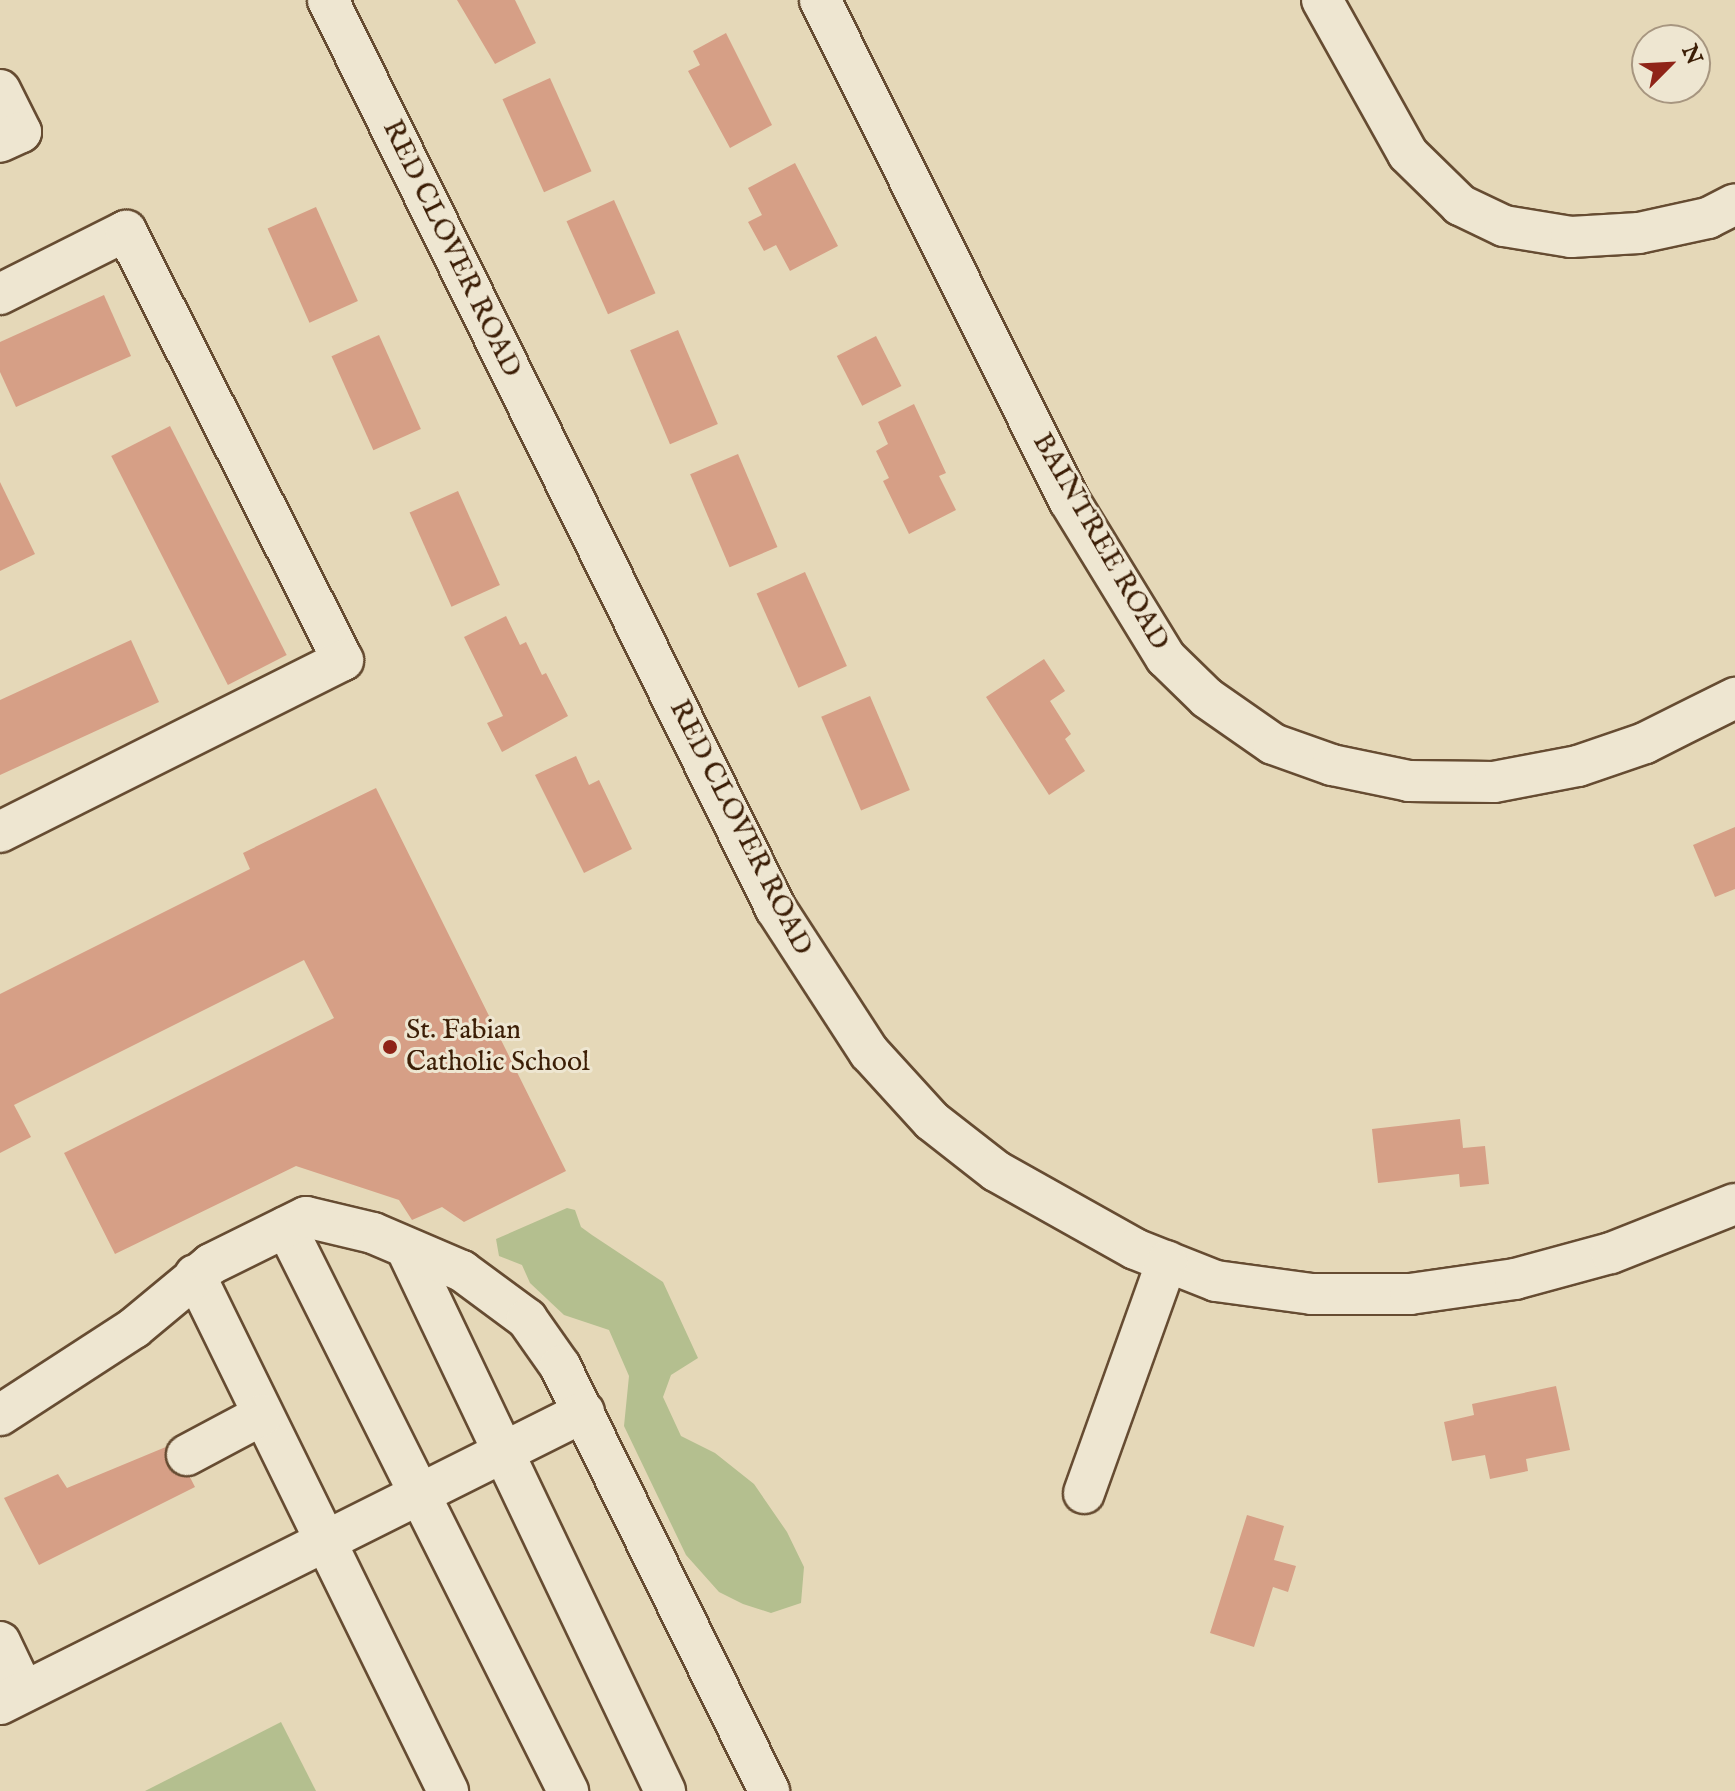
<!DOCTYPE html>
<style>
body{margin:0}
#map{position:relative;width:1735px;height:1791px;overflow:hidden;background:#e5d8b8;font-family:"IM FELL English",serif}
div>[style]{position:absolute}
.green>*{inset:0;background:#b4bf8f}
.building>*{inset:0;background:#d69f86;transform-origin:0 0}
.roads{filter:drop-shadow(2px 0 #664c32) drop-shadow(-2px 0 #664c32) drop-shadow(0 2px #664c32) drop-shadow(0 -2px #664c32)}
.minor>*{height:40px;margin:-20px;padding:0 20px;transform-origin:20px;border-radius:20px;background:#eee6d1}
.dots>*{width:22px;height:22px;translate:-50% -50%;box-sizing:border-box;border:4px solid #eee6d1;border-radius:50%}
span{translate:-50% -50%;white-space:nowrap;text-align:center;line-height:1.15;-webkit-text-stroke:6px #eee6d1;paint-order:stroke}
.street-label{font-size:28px;color:#3c1e06}
.poi-label{font-size:28px;color:#3c1e06}
.left{translate:0 -50%;text-align:left}
.north{position:absolute;left:1631px;top:24px;width:80px;height:80px;box-sizing:border-box;background:#eee6d1;border:2px solid #a79680;border-radius:50%;rotate:66deg;font-size:22px;font-weight:700;line-height:32px;text-align:center;color:#3c1e06}
.north::after{content:'';display:block;margin:auto;width:28px;height:36px;background:#8f2418;clip-path:polygon(50% 0,100% 100%,50% 72%,0 100%)}
</style>
<div id="map">
<div class="green">
<div style="clip-path:polygon(567px 1208px,575px 1210px,581px 1227px,592px 1235px,663px 1282px,698px 1358px,671px 1375px,663px 1397px,681px 1436px,715px 1453px,754px 1484px,787px 1532px,804px 1567px,801px 1603px,771px 1613px,743px 1604px,719px 1592px,686px 1555px,624px 1426px,629px 1376px,609px 1330px,564px 1315px,530px 1283px,522px 1265px,499px 1256px,496px 1239px)"></div>
<div style="clip-path:polygon(281px 1722px,316px 1791px,145px 1791px)"></div>
</div>
<div class="building">
<div style="clip-path:polygon(457px 0,515px 0,536px 43px,495px 64px)"></div>
<div style="clip-path:polygon(726px 33px,772px 125px,730px 148px,688px 71px,700px 65px,693px 51px)"></div>
<div style="left:550px;top:78px;width:102px;height:52px;rotate:66deg"></div>
<div style="clip-path:polygon(795px 163px,838px 246px,790px 271px,776px 245px,764px 251px,748px 222px,762px 215px,748px 188px)"></div>
<div style="left:614px;top:200px;width:102px;height:52px;rotate:66deg"></div>
<div style="left:316px;top:207px;width:103px;height:53px;rotate:66deg"></div>
<div style="clip-path:polygon(104px 295px,131px 356px,16px 407px,0 372px,0 342px)"></div>
<div style="left:678px;top:330px;width:102px;height:52px;rotate:67deg"></div>
<div style="left:379px;top:335px;width:103px;height:52px;rotate:66deg"></div>
<div style="left:876px;top:336px;width:56px;height:44px;rotate:63deg"></div>
<div style="clip-path:polygon(914px 404px,946px 473px,939px 476px,956px 510px,909px 534px,883px 481px,889px 478px,876px 451px,888px 444px,878px 422px)"></div>
<div style="left:170px;top:426px;width:257px;height:66px;rotate:63deg"></div>
<div style="left:738px;top:454px;width:101px;height:52px;rotate:67deg"></div>
<div style="clip-path:polygon(0 482px,35px 554px,0 571px)"></div>
<div style="left:458px;top:491px;width:103px;height:53px;rotate:66deg"></div>
<div style="left:805px;top:572px;width:103px;height:53px;rotate:66deg"></div>
<div style="clip-path:polygon(506px 616px,520px 645px,526px 642px,542px 675px,546px 673px,568px 716px,502px 752px,487px 723px,503px 716px,464px 637px)"></div>
<div style="clip-path:polygon(131px 640px,159px 702px,0 775px,0 700px)"></div>
<div style="clip-path:polygon(1044px 659px,1065px 691px,1050px 701px,1071px 734px,1065px 739px,1085px 771px,1049px 795px,986px 697px)"></div>
<div style="left:870px;top:696px;width:102px;height:53px;rotate:67deg"></div>
<div style="clip-path:polygon(576px 756px,589px 785px,599px 780px,632px 849px,584px 873px,535px 775px)"></div>
<div style="clip-path:polygon(376px 788px,566px 1171px,464px 1222px,442px 1207px,412px 1220px,399px 1200px,296px 1166px,115px 1254px,64px 1153px,334px 1018px,304px 960px,14px 1105px,31px 1137px,0 1153px,0 994px,250px 869px,243px 853px)"></div>
<div style="clip-path:polygon(1735px 827px,1735px 889px,1715px 897px,1693px 845px)"></div>
<div style="clip-path:polygon(1460px 1119px,1463px 1148px,1485px 1146px,1489px 1184px,1460px 1187px,1459px 1174px,1378px 1183px,1372px 1129px)"></div>
<div style="clip-path:polygon(1556px 1386px,1570px 1450px,1526px 1459px,1528px 1471px,1490px 1479px,1485px 1455px,1452px 1461px,1444px 1422px,1474px 1415px,1472px 1404px)"></div>
<div style="clip-path:polygon(173px 1444px,195px 1487px,39px 1565px,4px 1498px,58px 1474px,67px 1488px)"></div>
<div style="clip-path:polygon(1247px 1515px,1284px 1526px,1274px 1560px,1296px 1566px,1288px 1592px,1273px 1587px,1254px 1647px,1210px 1633px)"></div>
</div>
<div class="roads">
<div class="minor">
<div style="left:328px;top:0;width:1013px;rotate:63.76deg"></div>
<div style="left:776px;top:909px;width:171px;rotate:57deg"></div>
<div style="left:869px;top:1052px;width:93px;rotate:47.6deg"></div>
<div style="left:932px;top:1121px;width:81px;rotate:38deg"></div>
<div style="left:996px;top:1171px;width:159px;rotate:29.3deg"></div>
<div style="left:1135px;top:1249px;width:87px;rotate:21.6deg"></div>
<div style="left:1216px;top:1281px;width:97px;rotate:7.7deg"></div>
<div style="left:1312px;top:1294px;width:98px"></div>
<div style="left:1410px;top:1294px;width:106px;rotate:-8.1deg"></div>
<div style="left:1515px;top:1279px;width:99px;rotate:-15.2deg"></div>
<div style="left:1611px;top:1253px;width:133px;rotate:-21.6deg"></div>
<div style="left:820px;top:0;width:559px;rotate:63.53deg"></div>
<div style="left:1069px;top:500px;width:185px;rotate:58.5deg"></div>
<div style="left:1166px;top:658px;width:57px;rotate:44.3deg"></div>
<div style="left:1207px;top:698px;width:80px;rotate:34.9deg"></div>
<div style="left:1273px;top:744px;width:63px;rotate:19.6deg"></div>
<div style="left:1332px;top:765px;width:79px;rotate:11.7deg"></div>
<div style="left:1409px;top:781px;width:85px;rotate:0.7deg"></div>
<div style="left:1494px;top:782px;width:86px;rotate:-10.8deg"></div>
<div style="left:1578px;top:766px;width:71px;rotate:-18.9deg"></div>
<div style="left:1645px;top:743px;width:101px;rotate:-26.6deg"></div>
<div style="left:1322px;top:0;width:176px;rotate:60.8deg"></div>
<div style="left:1408px;top:154px;width:73px;rotate:44.4deg"></div>
<div style="left:1460px;top:205px;width:49px;rotate:25.5deg"></div>
<div style="left:1504px;top:226px;width:68px;rotate:9.3deg"></div>
<div style="left:1571px;top:237px;width:68px;rotate:-3.4deg"></div>
<div style="left:1639px;top:233px;width:71px;rotate:-12.3deg"></div>
<div style="left:1708px;top:218px;width:30px;rotate:-27deg"></div>
<div style="left:0;top:90px;width:47px;rotate:63.4deg"></div>
<div style="left:21px;top:132px;width:23px;rotate:155deg"></div>
<div style="left:0;top:294px;width:141px;rotate:-26.6deg"></div>
<div style="left:126px;top:231px;width:481px;rotate:63.2deg"></div>
<div style="left:343px;top:660px;width:384px;rotate:153.4deg"></div>
<div style="left:286px;top:1227px;width:631px;rotate:63.43deg"></div>
<div style="left:406px;top:1248px;width:602px;rotate:64.5deg"></div>
<div style="left:195px;top:1275px;width:575px;rotate:63.88deg"></div>
<div style="left:0;top:1415px;width:160px;rotate:-33deg"></div>
<div style="left:134px;top:1328px;width:100px;rotate:-39.7deg"></div>
<div style="left:211px;top:1264px;width:106px;rotate:-26.3deg"></div>
<div style="left:306px;top:1217px;width:69px;rotate:13.4deg"></div>
<div style="left:373px;top:1233px;width:97px;rotate:23.1deg"></div>
<div style="left:462px;top:1271px;width:81px;rotate:36.4deg"></div>
<div style="left:527px;top:1319px;width:57px;rotate:54.9deg"></div>
<div style="left:560px;top:1366px;width:474px;rotate:63.8deg"></div>
<div style="left:187px;top:1455px;width:85px;rotate:-28.1deg"></div>
<div style="left:1084px;top:1493px;width:246px;rotate:-70.3deg"></div>
<div style="left:0;top:1642px;width:55px;rotate:64.4deg"></div>
<div style="left:0;top:1704px;width:653px;rotate:-26.57deg"></div>
</div>
</div>
<div class="dots">
<div style="left:390px;top:1047px;background:#8f2418"></div>
</div>
<div class="street-label">
<span style="left:451px;top:249px;rotate:64deg">RED CLOVER ROAD</span>
<span style="left:1100px;top:542px;rotate:60deg">BAINTREE ROAD</span>
<span style="left:740px;top:828px;rotate:63deg">RED CLOVER ROAD</span>
</div>
<div class="poi-label">
<span class="left" style="left:406px;top:1047px">St. Fabian<br>Catholic School</span>
</div>
<div class="north">N</div>
</div>
